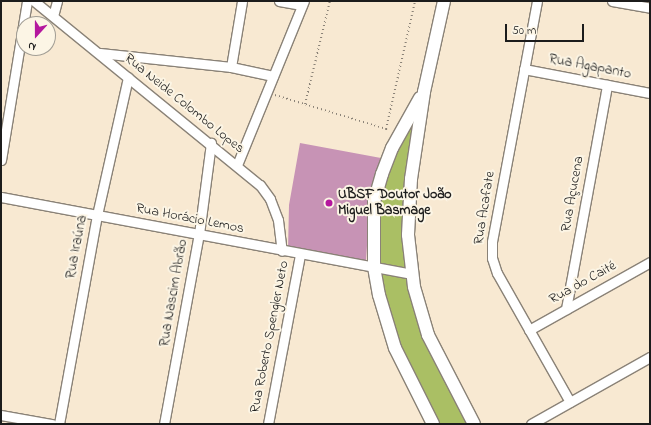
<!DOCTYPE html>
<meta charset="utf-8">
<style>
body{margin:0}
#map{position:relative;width:651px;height:425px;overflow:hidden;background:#f8e9d2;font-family:"Indie Flower",sans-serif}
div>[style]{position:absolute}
.green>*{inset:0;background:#aabf64}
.building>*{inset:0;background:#c793b5}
.path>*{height:2px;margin-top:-1px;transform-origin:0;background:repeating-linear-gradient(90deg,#8a8277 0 1px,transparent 0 4px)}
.roads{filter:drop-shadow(1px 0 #8a8277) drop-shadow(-1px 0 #8a8277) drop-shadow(0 1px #8a8277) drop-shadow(0 -1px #8a8277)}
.street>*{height:9px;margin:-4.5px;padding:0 4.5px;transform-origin:4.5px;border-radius:4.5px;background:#fff}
.secondary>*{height:12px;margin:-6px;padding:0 6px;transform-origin:6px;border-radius:6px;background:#fff}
.dots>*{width:11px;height:11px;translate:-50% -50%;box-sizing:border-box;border:2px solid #fcf5e5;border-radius:50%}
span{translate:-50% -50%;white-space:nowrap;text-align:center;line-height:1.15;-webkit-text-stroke:4px #fcf5e5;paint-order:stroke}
.street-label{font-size:14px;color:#1c1c1c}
.poi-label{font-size:14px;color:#1c1c1c;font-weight:700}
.left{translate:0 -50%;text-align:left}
.frame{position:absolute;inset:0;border:2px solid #1c1c1c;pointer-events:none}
.north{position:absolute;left:16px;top:16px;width:40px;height:40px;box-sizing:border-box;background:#fcf5e5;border:1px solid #a29e95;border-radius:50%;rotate:201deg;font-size:11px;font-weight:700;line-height:16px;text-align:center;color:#1c1c1c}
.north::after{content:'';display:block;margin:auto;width:14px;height:18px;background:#b5179e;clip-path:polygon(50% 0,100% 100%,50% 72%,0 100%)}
.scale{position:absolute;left:505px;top:24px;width:79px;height:18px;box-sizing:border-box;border:2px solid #1c1c1c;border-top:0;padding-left:5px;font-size:12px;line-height:14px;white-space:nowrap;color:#1c1c1c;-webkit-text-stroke:3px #fcf5e5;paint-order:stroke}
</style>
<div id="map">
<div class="green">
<div style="clip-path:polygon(415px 115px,409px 285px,421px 332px,469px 424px,438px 424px,396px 340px,382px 292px,377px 208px,392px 159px)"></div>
</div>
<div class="building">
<div style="clip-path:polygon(300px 143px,381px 158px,370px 201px,366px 261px,288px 250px,289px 205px)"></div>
</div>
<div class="path">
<div style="left:275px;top:95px;width:116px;rotate:17deg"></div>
<div style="left:386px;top:129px;width:4px;rotate:76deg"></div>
<div style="left:305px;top:104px;width:106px;rotate:-76.4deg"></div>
<div style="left:386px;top:129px;width:131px;rotate:-77.2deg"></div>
</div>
<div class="roads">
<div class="street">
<div style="left:34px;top:1px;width:291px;rotate:39.2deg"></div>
<div style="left:260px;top:185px;width:17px;rotate:54deg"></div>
<div style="left:270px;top:199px;width:22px;rotate:69deg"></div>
<div style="left:278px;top:220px;width:31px;rotate:83deg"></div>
<div style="left:279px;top:1px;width:23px;rotate:10deg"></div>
<div style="left:537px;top:1px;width:245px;rotate:100.6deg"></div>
<div style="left:492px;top:242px;width:16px;rotate:90deg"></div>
<div style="left:492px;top:258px;width:16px;rotate:72deg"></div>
<div style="left:497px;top:273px;width:148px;rotate:60.5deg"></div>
<div style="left:612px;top:1px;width:39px;rotate:10deg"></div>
<div style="left:53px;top:16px;width:16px;rotate:-75deg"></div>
<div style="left:100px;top:53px;width:132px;rotate:6.1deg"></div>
<div style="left:231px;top:67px;width:43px;rotate:12.1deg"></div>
<div style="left:231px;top:67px;width:67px;rotate:-80.5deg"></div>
<div style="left:524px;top:69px;width:128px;rotate:10.8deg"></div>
<div style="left:1px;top:160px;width:161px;rotate:-80.7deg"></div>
<div style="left:237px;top:165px;width:177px;rotate:-67.8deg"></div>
<div style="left:1px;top:197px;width:417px;rotate:10.6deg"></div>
<div style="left:566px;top:309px;width:228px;rotate:-79.6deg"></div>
<div style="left:529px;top:330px;width:139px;rotate:-29.3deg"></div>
<div style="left:1px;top:415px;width:52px;rotate:10deg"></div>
<div style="left:59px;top:424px;width:212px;rotate:-79.7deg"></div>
<div style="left:97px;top:215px;width:141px;rotate:-77.3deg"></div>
<div style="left:164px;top:424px;width:193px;rotate:-79.6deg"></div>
<div style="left:199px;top:234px;width:92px;rotate:-82.5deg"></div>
<div style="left:268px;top:424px;width:173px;rotate:-79.3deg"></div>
<div style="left:531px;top:424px;width:137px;rotate:-29.4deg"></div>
</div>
<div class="secondary">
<div style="left:444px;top:1px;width:93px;rotate:102.4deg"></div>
<div style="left:424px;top:92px;width:88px;rotate:98.5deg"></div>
<div style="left:411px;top:179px;width:56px;rotate:93.1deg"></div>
<div style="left:408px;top:235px;width:52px;rotate:83.4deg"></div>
<div style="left:414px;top:287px;width:50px;rotate:73.7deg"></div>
<div style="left:428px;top:335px;width:100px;rotate:62.7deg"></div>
<div style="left:420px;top:98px;width:57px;rotate:119.2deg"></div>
<div style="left:392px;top:148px;width:28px;rotate:111deg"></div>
<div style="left:382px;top:174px;width:29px;rotate:106deg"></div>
<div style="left:374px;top:202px;width:65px;rotate:90deg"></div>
<div style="left:374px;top:267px;width:28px;rotate:80deg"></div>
<div style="left:379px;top:295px;width:55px;rotate:73.2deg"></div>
<div style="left:395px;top:348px;width:85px;rotate:63.4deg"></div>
</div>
</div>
<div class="dots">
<div style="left:329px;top:203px;background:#b5179e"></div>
</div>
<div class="street-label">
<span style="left:590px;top:67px;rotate:11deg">Rua Agapanto</span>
<span style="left:184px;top:104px;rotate:39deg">Rua Neide Colombo Lopes</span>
<span style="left:573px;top:194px;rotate:-80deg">Rua Açucena</span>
<span style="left:485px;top:208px;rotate:-81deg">Rua Acafate</span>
<span style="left:190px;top:219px;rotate:11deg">Rua Horácio Lemos</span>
<span style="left:77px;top:247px;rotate:-79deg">Rua Iraúna</span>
<span style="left:583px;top:283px;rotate:-29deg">Rua do Caité</span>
<span style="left:174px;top:293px;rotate:-80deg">Rua Nascim Abrão</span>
<span style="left:270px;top:337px;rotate:-79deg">Rua Roberto Spengler Neto</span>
</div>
<div class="poi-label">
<span class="left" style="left:338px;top:203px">UBSF Doutor João<br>Miguel Basmage</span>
</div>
<div class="frame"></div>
<div class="north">N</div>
<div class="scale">50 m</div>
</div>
